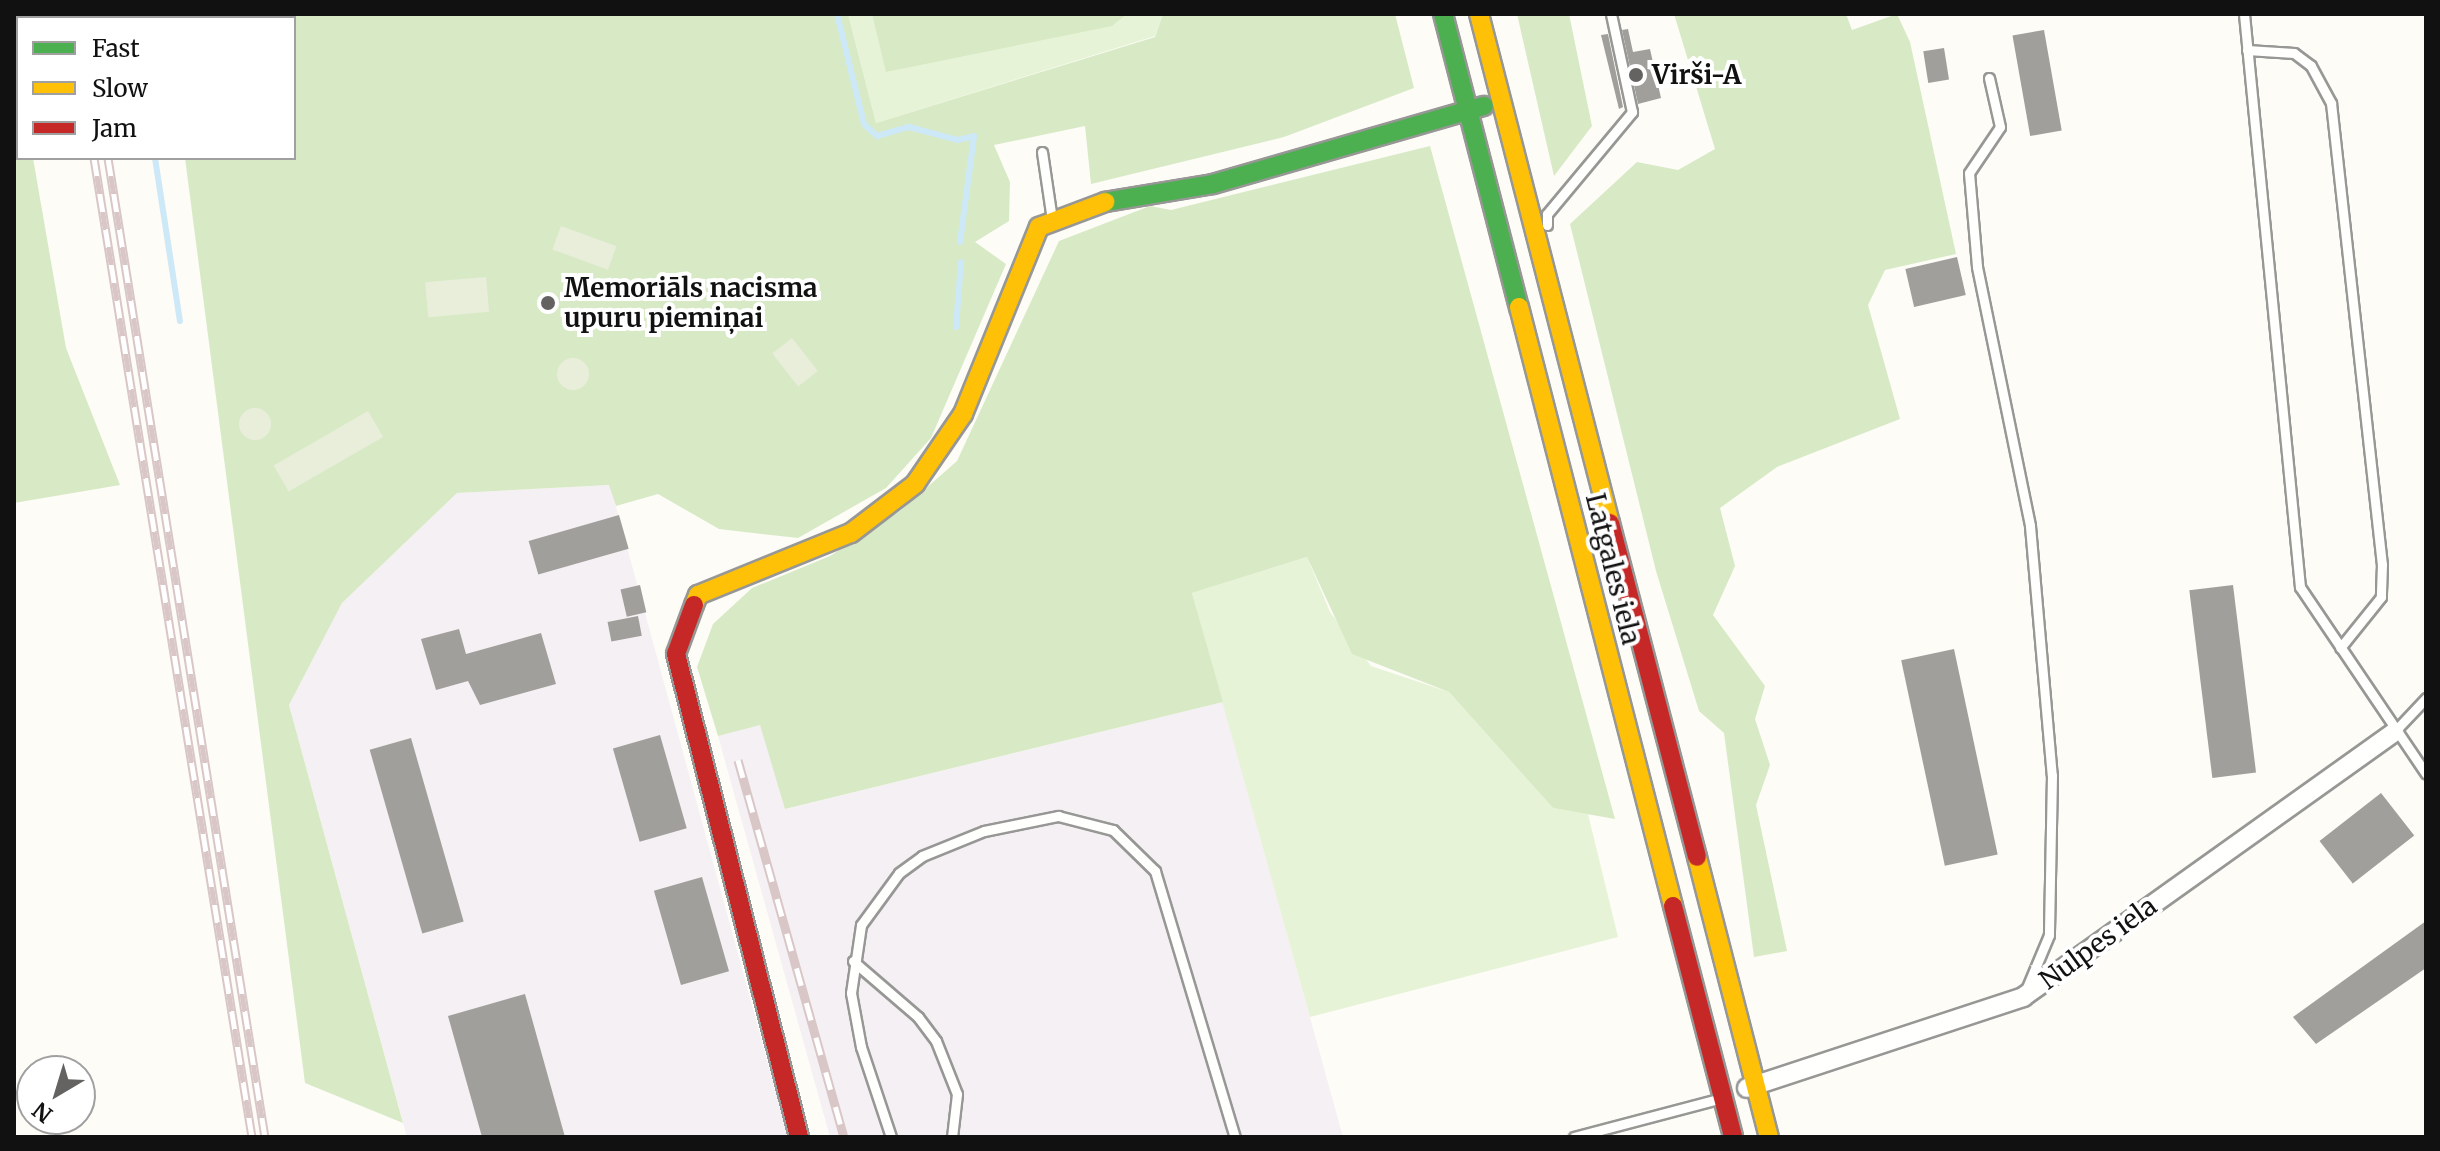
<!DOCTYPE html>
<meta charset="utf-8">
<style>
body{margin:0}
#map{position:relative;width:2440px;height:1151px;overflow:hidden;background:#fdfcf7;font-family:Merriweather,serif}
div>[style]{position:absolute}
.industrial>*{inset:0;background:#f5f0f3}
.green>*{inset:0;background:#e7f3d7}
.forest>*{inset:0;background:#d8eac5}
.cemetery>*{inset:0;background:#e9eedb;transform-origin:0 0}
.round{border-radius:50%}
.stream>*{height:6px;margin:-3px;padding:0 3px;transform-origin:3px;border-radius:3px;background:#cde8f7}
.building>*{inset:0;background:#a19f9c;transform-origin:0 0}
.roads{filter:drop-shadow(2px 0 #979795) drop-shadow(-2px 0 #979795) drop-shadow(0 2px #979795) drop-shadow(0 -2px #979795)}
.lane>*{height:9px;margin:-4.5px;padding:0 4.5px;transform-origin:4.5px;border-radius:4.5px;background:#fffffe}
.street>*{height:18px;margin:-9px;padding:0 9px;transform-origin:9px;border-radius:9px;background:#fffffe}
.fast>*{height:18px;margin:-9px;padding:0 9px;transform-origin:9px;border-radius:9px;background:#4caf50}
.slow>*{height:18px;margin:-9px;padding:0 9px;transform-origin:9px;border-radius:9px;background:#ffc107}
.jam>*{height:18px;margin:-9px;padding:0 9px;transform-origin:9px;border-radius:9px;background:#c62828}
.rail>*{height:9px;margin-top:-4.5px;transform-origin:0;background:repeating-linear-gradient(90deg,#fff 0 18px,#d9c6c7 0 36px);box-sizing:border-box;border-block:2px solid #d9c6c7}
.dots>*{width:22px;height:22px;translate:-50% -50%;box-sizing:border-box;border:4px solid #fff;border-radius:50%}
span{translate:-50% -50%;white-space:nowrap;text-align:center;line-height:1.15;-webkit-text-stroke:8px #fff;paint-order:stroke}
.poi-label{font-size:26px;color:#111;font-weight:700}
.left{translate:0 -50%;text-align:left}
.street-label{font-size:26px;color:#111}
.frame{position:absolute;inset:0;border:16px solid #111;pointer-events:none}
.legend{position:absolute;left:16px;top:16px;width:280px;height:144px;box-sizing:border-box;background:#fff;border:2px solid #a0a0a0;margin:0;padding:10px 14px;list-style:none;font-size:24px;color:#111}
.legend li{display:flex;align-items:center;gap:16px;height:40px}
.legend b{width:40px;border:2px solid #a0a0a0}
.north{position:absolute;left:16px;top:1055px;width:80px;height:80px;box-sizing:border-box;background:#fff;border:2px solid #a0a0a0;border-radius:50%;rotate:218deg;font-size:22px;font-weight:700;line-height:32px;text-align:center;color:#111}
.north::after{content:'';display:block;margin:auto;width:28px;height:36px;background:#646362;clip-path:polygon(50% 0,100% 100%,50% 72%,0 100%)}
</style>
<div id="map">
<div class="industrial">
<div style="clip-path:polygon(610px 485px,788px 1137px,407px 1137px,289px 705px,342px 603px,457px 493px)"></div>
<div style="clip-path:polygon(1223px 702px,1343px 1137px,830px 1137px,718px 736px,760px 724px,786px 809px)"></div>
</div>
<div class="green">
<div style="clip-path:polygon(848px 14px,1163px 14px,1155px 36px,876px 123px)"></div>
<div style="clip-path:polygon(1307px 557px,1330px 612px,1371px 666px,1449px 692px,1553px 808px,1588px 814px,1618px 937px,1310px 1017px,1192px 593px)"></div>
</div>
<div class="forest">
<div style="clip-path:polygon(162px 14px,848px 14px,876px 123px,1155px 37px,1163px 14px,1395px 14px,1414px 88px,1284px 137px,1091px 184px,1085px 126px,994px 145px,1010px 182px,1009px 221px,975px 242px,1006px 264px,931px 438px,886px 488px,798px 538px,719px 529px,658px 494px,616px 506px,609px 485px,457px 493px,342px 603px,289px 705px,403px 1123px,305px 1083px,185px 158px,294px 158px,294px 18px)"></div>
<div style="clip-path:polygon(872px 14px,1127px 14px,1112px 26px,886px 72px)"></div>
<div style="clip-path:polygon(1517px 14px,1569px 14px,1592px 126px,1554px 176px)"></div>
<div style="clip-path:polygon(1674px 14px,1846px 14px,1852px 30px,1897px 14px,1910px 42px,1956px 254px,1885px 270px,1868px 305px,1900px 419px,1777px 467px,1720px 508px,1735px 566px,1713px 615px,1765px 686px,1755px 719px,1770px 765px,1756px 805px,1787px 951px,1754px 957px,1724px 733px,1699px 711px,1656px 571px,1570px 224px,1637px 162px,1678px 170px,1715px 149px)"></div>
<div style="clip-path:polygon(14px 53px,18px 158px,33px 158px,66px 348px,120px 485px,14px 503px)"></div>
<div style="clip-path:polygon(1430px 146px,1615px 819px,1553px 808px,1449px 692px,1352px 654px,1307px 557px,1192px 593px,1223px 702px,785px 809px,760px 725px,718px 736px,697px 667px,713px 624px,752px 588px,830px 556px,900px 511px,957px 461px,1059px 241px,1150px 206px,1171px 210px)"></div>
</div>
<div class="cemetery">
<div style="left:561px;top:226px;width:59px;height:25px;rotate:20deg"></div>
<div style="left:486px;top:277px;width:35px;height:61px;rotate:85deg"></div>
<div style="left:792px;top:338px;width:42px;height:25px;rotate:52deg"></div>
<div class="round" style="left:557px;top:358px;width:32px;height:32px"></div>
<div class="round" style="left:239px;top:408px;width:32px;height:32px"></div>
<div style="left:368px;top:411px;width:30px;height:109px;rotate:60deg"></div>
</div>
<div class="stream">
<div style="left:133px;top:14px;width:4px;rotate:76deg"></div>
<div style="left:837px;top:14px;width:113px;rotate:76.2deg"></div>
<div style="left:864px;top:124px;width:18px;rotate:43deg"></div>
<div style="left:877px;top:136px;width:33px;rotate:-16deg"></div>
<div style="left:909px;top:127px;width:51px;rotate:14.9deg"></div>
<div style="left:958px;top:140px;width:16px;rotate:-14deg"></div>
<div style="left:974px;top:136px;width:107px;rotate:97.5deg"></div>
<div style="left:155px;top:158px;width:165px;rotate:81.3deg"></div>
<div style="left:956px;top:327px;width:65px;rotate:-85.6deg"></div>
</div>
<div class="building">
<div style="clip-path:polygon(1628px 29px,1633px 52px,1650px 49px,1661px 98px,1638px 104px,1622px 30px)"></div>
<div style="left:2044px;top:30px;width:102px;height:32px;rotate:80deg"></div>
<div style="clip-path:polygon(1608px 34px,1623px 107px,1619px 109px,1601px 35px)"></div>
<div style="left:1944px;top:48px;width:32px;height:21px;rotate:81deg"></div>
<div style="left:1957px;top:257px;width:39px;height:53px;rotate:77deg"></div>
<div style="left:619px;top:515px;width:35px;height:94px;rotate:74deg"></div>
<div style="left:640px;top:585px;width:28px;height:20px;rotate:77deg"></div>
<div style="left:2233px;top:585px;width:189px;height:44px;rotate:83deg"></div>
<div style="left:638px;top:616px;width:20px;height:31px;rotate:79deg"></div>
<div style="clip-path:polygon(459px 629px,466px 654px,541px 633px,556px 684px,480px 705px,468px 681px,436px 690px,421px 639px)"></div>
<div style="left:1954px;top:649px;width:210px;height:54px;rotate:78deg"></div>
<div style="left:660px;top:735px;width:97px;height:49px;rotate:74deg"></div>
<div style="left:411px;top:738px;width:191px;height:43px;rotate:74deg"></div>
<div style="left:2381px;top:793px;width:54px;height:78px;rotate:52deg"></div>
<div style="left:702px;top:877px;width:98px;height:50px;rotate:74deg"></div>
<div style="clip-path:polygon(2426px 921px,2426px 968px,2316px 1044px,2293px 1017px)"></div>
<div style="clip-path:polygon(525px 994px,565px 1137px,482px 1137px,448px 1016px)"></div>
</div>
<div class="roads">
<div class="lane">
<div style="left:2244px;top:14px;width:576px;rotate:84.42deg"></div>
<div style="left:2300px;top:587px;width:225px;rotate:56deg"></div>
<div style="left:2247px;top:50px;width:47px;rotate:3.7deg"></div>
<div style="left:2294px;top:53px;width:21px;rotate:37deg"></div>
<div style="left:2311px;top:66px;width:42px;rotate:61.6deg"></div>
<div style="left:2331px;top:103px;width:464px;rotate:83.7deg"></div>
<div style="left:2382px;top:564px;width:33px;rotate:92deg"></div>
<div style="left:2381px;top:597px;width:65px;rotate:128.8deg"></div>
<div style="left:1989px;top:78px;width:50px;rotate:77.3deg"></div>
<div style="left:2000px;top:127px;width:55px;rotate:124deg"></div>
<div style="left:1969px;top:173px;width:94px;rotate:85.1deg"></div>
<div style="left:1977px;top:267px;width:264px;rotate:78.4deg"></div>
<div style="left:2030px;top:526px;width:250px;rotate:85deg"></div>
<div style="left:2052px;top:775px;width:160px;rotate:91.1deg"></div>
<div style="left:2049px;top:935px;width:60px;rotate:112.7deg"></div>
<div style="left:1042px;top:152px;width:69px;rotate:81.6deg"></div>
<div style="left:1547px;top:225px;width:11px;rotate:-90deg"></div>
<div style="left:1547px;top:214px;width:133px;rotate:-50.2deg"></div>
<div style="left:1632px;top:112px;width:100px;rotate:-102.1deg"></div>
<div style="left:2394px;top:732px;width:47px;rotate:-46.7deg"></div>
<div style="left:853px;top:961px;width:86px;rotate:40.7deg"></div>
<div style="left:918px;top:1017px;width:30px;rotate:53deg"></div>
<div style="left:936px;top:1041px;width:57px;rotate:68.4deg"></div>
<div style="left:957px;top:1094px;width:43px;rotate:96.6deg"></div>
<div style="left:891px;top:1137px;width:95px;rotate:-108.4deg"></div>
<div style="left:861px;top:1047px;width:55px;rotate:-100.5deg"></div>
<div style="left:851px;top:993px;width:69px;rotate:-81.6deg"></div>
<div style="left:861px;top:925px;width:64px;rotate:-53.8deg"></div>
<div style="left:899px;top:873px;width:29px;rotate:-36deg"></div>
<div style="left:922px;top:856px;width:67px;rotate:-22deg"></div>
<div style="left:984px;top:831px;width:76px;rotate:-11.5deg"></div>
<div style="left:1058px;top:816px;width:57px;rotate:14.3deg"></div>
<div style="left:1113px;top:830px;width:59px;rotate:44.3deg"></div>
<div style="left:1155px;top:871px;width:278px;rotate:73.3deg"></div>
<div style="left:1574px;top:1137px;width:149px;rotate:-14.8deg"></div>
</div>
<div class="street">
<div style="left:1747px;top:1088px;width:291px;rotate:-18.2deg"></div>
<div style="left:2023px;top:997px;width:456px;rotate:-35.5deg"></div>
</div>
<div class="fast">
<div style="left:1443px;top:14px;width:303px;rotate:75.5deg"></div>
<div style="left:1105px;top:202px;width:109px;rotate:-9.5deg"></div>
<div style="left:1213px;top:184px;width:282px;rotate:-16.1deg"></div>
</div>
<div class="slow">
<div style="left:1479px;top:14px;width:526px;rotate:75.57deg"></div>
<div style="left:1519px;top:307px;width:618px;rotate:75.58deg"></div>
<div style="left:694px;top:605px;width:11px;rotate:-68deg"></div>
<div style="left:698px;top:595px;width:165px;rotate:-22.1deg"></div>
<div style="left:851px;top:533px;width:81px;rotate:-37.4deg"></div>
<div style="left:915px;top:484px;width:85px;rotate:-55.6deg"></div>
<div style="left:963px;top:414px;width:202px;rotate:-67.9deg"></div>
<div style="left:1039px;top:227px;width:71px;rotate:-20.7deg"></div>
<div style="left:1697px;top:857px;width:289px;rotate:75.6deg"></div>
</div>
<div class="jam">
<div style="left:1610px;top:523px;width:345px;rotate:75.4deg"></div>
<div style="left:694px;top:605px;width:52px;rotate:110.2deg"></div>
<div style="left:676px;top:654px;width:498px;rotate:75.7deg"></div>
<div style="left:1673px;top:906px;width:239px;rotate:75.4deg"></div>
</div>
</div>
<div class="rail">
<div style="left:71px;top:14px;width:4px;rotate:76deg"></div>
<div style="left:84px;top:14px;width:4px;rotate:76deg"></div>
<div style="left:94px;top:158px;width:992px;rotate:80.83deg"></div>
<div style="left:108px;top:158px;width:992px;rotate:80.89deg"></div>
<div style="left:738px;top:760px;width:392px;rotate:74.3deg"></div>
</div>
<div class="dots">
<div style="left:1636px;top:75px;background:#646362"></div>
<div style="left:548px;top:303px;background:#646362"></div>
</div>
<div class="poi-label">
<span class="left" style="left:1652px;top:75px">Virši-A</span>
<span class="left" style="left:564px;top:303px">Memoriāls nacisma<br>upuru piemiņai</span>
</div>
<div class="street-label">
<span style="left:1613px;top:569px;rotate:76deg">Latgales iela</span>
<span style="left:2098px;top:943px;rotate:-36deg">Nulpes iela</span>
</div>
<div class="frame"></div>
<ul class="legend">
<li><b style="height:10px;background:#4caf50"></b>Fast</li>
<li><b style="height:10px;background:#ffc107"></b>Slow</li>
<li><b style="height:10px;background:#c62828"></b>Jam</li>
</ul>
<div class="north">N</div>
</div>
